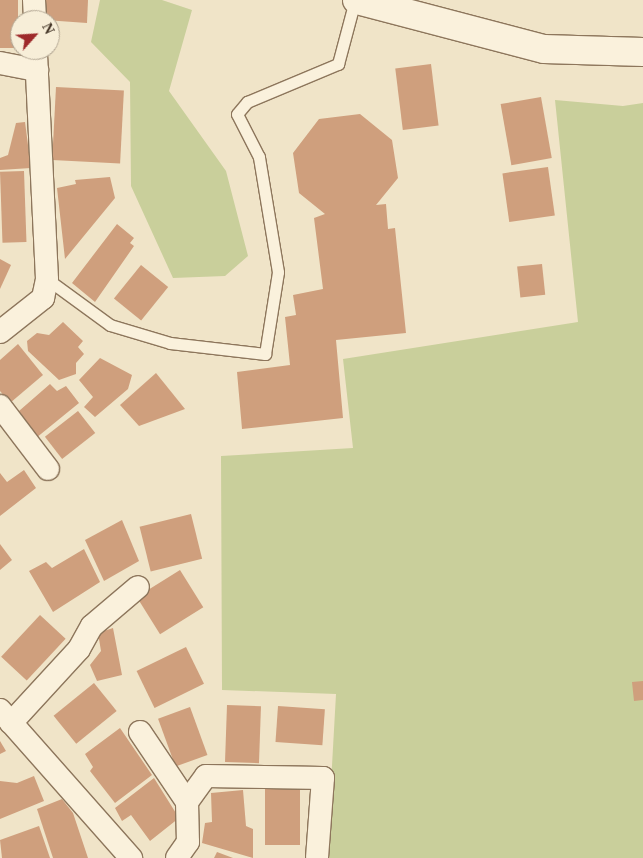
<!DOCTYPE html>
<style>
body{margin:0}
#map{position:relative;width:643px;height:858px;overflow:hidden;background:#f0e4c8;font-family:"Times New Roman",serif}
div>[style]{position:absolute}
.green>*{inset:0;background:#c9cf9b}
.building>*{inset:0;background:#cf9f7d;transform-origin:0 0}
.roads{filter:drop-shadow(1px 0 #8d765c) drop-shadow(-1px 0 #8d765c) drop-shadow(0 1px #8d765c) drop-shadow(0 -1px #8d765c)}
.lane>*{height:11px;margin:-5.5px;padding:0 5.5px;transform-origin:5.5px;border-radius:5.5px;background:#faf1dc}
.street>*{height:22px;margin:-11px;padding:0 11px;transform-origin:11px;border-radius:11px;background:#faf1dc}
.secondary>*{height:28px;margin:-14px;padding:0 14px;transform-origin:14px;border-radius:14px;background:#faf1dc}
span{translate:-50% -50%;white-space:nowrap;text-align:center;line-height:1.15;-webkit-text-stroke:4px #f7eed8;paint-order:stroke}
.north{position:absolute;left:10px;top:10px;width:50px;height:50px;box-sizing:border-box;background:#f7eed8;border:1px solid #ada18e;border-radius:50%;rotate:64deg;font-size:14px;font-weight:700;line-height:20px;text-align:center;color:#3d2e20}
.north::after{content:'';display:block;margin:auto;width:18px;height:22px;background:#9e2a2b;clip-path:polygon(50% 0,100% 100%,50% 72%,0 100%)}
</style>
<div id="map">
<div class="green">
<div style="clip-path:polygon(100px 0,162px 0,192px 10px,169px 91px,226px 171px,248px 256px,225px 276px,173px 278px,131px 186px,130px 82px,91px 42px)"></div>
<div style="clip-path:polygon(555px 100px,623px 106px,643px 103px,643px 858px,323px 858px,328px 837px,336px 694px,222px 690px,221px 456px,353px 448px,343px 359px,578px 322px)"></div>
</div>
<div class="building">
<div style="left:0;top:0;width:18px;height:48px"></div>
<div style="clip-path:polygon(44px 0,88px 0,87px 23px,45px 20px)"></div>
<div style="left:431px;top:64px;width:62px;height:36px;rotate:83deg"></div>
<div style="left:56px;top:87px;width:68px;height:73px;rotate:3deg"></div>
<div style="left:541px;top:97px;width:62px;height:41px;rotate:80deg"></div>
<div style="clip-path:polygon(360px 114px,392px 140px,398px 178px,376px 205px,386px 204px,388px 229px,395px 228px,406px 333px,336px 340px,343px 418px,242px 429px,237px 372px,290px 365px,285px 317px,296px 315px,293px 295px,323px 289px,314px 218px,325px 214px,299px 193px,293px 153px,319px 119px)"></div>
<div style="clip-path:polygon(25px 122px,31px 168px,0 170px,0 158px,8px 155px,16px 123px)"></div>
<div style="left:548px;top:167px;width:49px;height:46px;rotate:82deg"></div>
<div style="left:24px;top:171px;width:71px;height:24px;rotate:88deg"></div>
<div style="clip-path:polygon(110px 177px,115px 198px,65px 259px,57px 188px,76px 184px,75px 180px)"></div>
<div style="clip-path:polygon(117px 224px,134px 238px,130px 243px,134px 246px,95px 302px,72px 283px)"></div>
<div style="clip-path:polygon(0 259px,11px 265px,0 289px)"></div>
<div style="left:542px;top:264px;width:31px;height:25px;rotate:84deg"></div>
<div style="left:141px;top:265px;width:35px;height:43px;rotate:39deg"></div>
<div style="clip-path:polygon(63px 322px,83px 341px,78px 347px,84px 354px,76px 363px,76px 374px,59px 380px,28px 351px,27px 341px,37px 333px,49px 335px)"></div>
<div style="clip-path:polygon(18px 344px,43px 375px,10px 403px,0 391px,0 360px)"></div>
<div style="clip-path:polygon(100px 358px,132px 375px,128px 389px,95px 417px,84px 407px,93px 397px,79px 380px)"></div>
<div style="clip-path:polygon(156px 373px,185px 409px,139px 426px,120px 405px)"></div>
<div style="clip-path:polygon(50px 384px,57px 391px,66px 386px,79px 403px,36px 438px,19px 411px)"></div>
<div style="left:78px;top:411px;width:28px;height:42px;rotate:52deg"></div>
<div style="clip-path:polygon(24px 470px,36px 488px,0 516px,0 473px,7px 482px)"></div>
<div style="left:191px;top:514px;width:46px;height:53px;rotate:76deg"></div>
<div style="clip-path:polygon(122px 520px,139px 561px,104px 581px,85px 540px)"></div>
<div style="clip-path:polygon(0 544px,12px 560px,0 570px)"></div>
<div style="clip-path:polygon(84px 549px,100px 582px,53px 612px,29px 571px,46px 562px,52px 568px)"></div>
<div style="left:180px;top:570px;width:44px;height:51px;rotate:58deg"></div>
<div style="left:40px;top:615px;width:35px;height:57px;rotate:43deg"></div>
<div style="clip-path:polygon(113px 628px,122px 675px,97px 681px,90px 665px,101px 651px,98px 633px)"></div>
<div style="left:186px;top:647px;width:41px;height:55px;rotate:64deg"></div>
<div style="clip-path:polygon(643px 681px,643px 700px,634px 701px,632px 682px)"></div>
<div style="left:94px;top:683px;width:36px;height:52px;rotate:51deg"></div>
<div style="left:227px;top:705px;width:34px;height:57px;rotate:2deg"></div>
<div style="left:278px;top:706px;width:47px;height:36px;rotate:4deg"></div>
<div style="left:190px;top:707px;width:51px;height:34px;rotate:70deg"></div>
<div style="clip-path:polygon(120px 728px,152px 775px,115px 803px,90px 771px,93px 767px,85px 754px)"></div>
<div style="clip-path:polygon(0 741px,6px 751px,0 754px)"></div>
<div style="clip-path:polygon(34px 776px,44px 801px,0 819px,0 781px,17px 783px)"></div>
<div style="clip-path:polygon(154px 778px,179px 818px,150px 841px,131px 815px,122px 821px,115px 808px)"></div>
<div style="left:265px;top:781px;width:35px;height:64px"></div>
<div style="clip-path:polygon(243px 790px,246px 826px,253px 829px,253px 858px,202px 843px,205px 823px,212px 822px,211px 793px)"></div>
<div style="clip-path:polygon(62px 799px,73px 813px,88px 858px,53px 858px,37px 809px)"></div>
<div style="clip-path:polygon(39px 826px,50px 858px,2px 858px,0 840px)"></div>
<div style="clip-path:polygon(217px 852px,233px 858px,214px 858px)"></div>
</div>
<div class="roads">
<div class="lane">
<div style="left:47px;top:279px;width:78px;rotate:36.1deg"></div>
<div style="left:110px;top:325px;width:63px;rotate:16.7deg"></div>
<div style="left:170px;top:343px;width:96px;rotate:6.6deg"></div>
<div style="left:265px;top:354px;width:83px;rotate:-81deg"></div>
<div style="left:278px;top:272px;width:117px;rotate:-99.4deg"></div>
<div style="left:259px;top:157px;width:48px;rotate:-117.1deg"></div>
<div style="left:237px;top:114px;width:16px;rotate:-50deg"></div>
<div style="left:247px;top:102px;width:99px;rotate:-22.7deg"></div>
<div style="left:338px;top:64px;width:66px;rotate:-75.1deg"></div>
</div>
<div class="street">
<div style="left:34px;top:0;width:20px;rotate:87deg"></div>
<div style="left:0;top:63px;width:38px;rotate:11deg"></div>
<div style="left:0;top:332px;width:55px;rotate:-38.3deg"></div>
<div style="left:43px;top:298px;width:19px;rotate:-78deg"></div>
<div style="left:47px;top:279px;width:229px;rotate:-92.8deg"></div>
<div style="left:0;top:406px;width:79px;rotate:52.7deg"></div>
<div style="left:0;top:710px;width:198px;rotate:48.5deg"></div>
<div style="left:11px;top:723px;width:100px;rotate:-47.4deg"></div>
<div style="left:79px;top:649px;width:26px;rotate:-61deg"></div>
<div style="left:92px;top:626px;width:60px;rotate:-40.3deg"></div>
<div style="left:140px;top:732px;width:84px;rotate:56.1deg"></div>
<div style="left:187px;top:802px;width:40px;rotate:88.6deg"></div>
<div style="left:188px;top:842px;width:19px;rotate:125deg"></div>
<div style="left:187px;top:802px;width:32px;rotate:-54deg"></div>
<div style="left:206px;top:776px;width:117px;rotate:1deg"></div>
<div style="left:323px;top:778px;width:79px;rotate:94.3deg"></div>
</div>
<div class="secondary">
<div style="left:357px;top:0;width:193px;rotate:14.7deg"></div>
<div style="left:544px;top:49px;width:99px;rotate:1.7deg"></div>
</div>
</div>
<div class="north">N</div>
</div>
